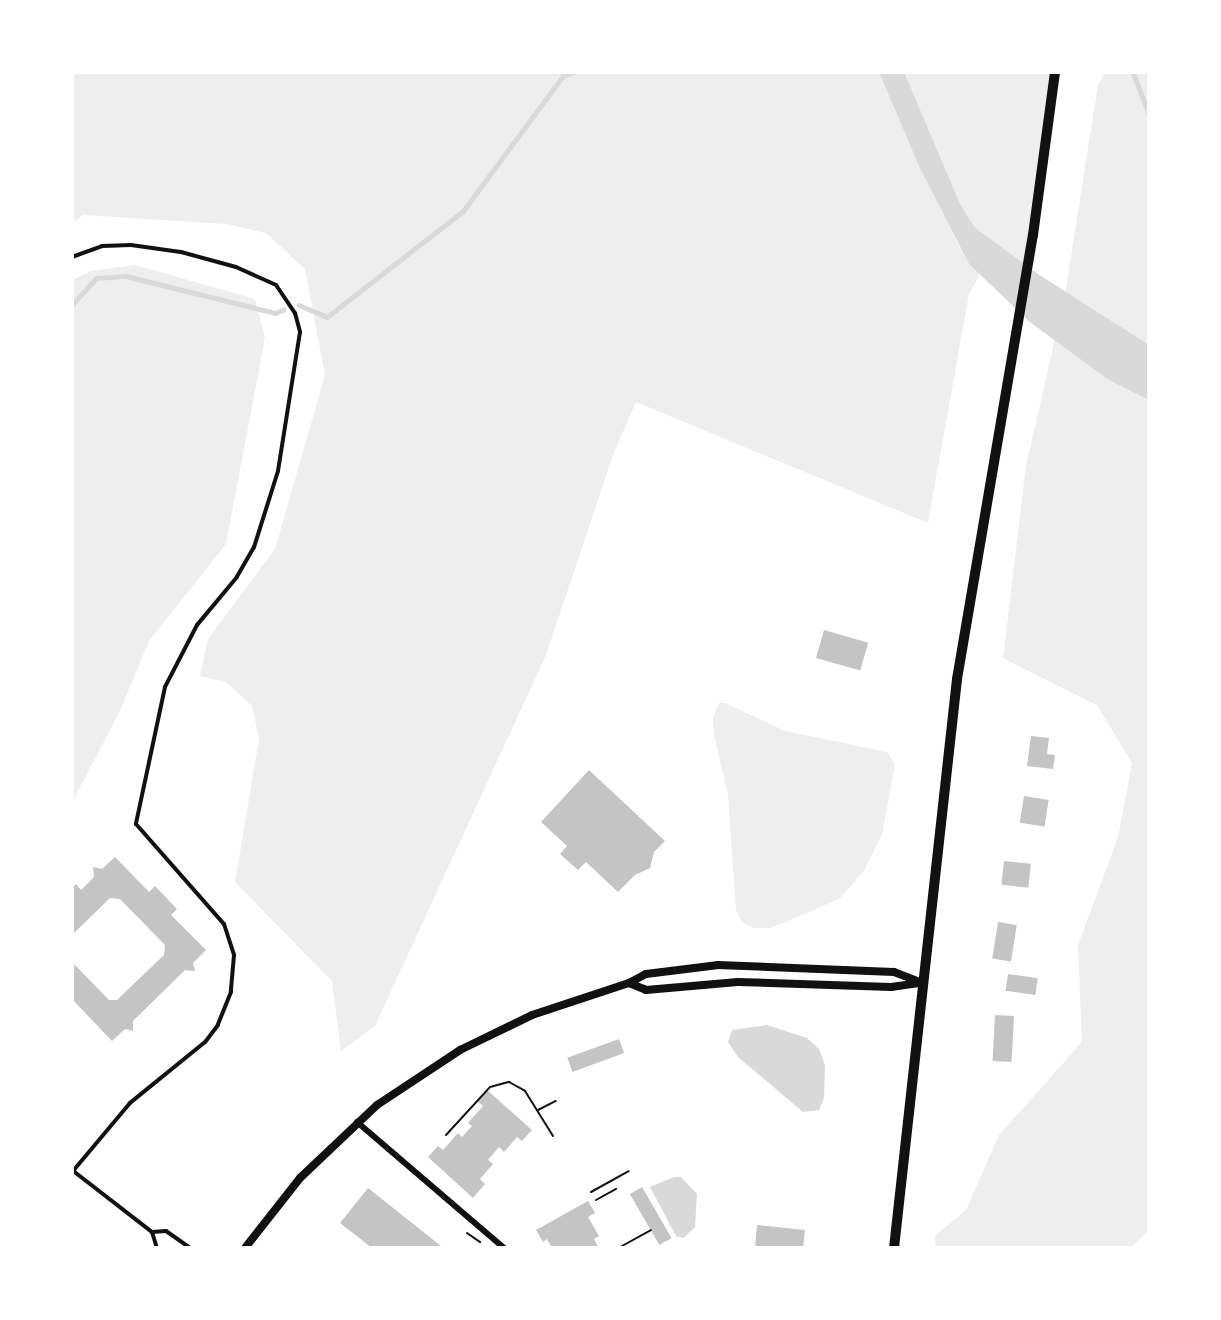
<!DOCTYPE html>
<style>
body{margin:0}
#map{position:relative;width:1221px;height:1320px;overflow:hidden;background:#fff;font-family:Helvetica,sans-serif}
div>[style]{position:absolute}
.green>*{inset:0;background:#eee}
.water>*{inset:0;background:#d9d9d9}
.stream>*{height:4.5px;margin:-2.25px;padding:0 2.25px;transform-origin:2.25px;border-radius:2.25px;background:#d9d9d9}
.building>*{inset:0;background:#c4c4c4;transform-origin:0 0}
.path>*{height:2px;margin:-1px;padding:0 1px;transform-origin:1px;border-radius:1px;background:#111}
.service>*{height:4px;margin:-2px;padding:0 2px;transform-origin:2px;border-radius:2px;background:#111}
.minor>*{height:6px;margin:-3px;padding:0 3px;transform-origin:3px;border-radius:3px;background:#111}
.tertiary>*{height:8px;margin:-4px;padding:0 4px;transform-origin:4px;border-radius:4px;background:#111}
.primary>*{height:10px;margin:-5px;padding:0 5px;transform-origin:5px;border-radius:5px;background:#111}
span{translate:-50% -50%;white-space:nowrap;text-align:center;line-height:1.15;-webkit-text-stroke:4.5px #fff;paint-order:stroke}
.frame{position:absolute;inset:0;border:74px solid #fff;pointer-events:none}
</style>
<div id="map">
<div class="green">
<div style="clip-path:polygon(72px 72px,879px 72px,957px 242px,969px 264px,980px 274px,969px 294px,928px 523px,636px 402px,613px 455px,546px 655px,375px 1026px,341px 1051px,332px 981px,235px 882px,259px 739px,252px 706px,226px 682px,200px 676px,208px 639px,275px 549px,325px 375px,305px 269px,266px 233px,226px 224px,83px 215px,72px 223px)"></div>
<div style="clip-path:polygon(892px 72px,1055px 72px,1025px 283px,967px 229px)"></div>
<div style="clip-path:polygon(1105px 72px,1149px 72px,1149px 1230px,1131px 1248px,935px 1248px,935px 1236px,966px 1210px,999px 1135px,1082px 1042px,1078px 945px,1118px 837px,1132px 763px,1097px 705px,1003px 658px,1026px 466px,1065px 295px,1098px 84px)"></div>
<div style="clip-path:polygon(135px 265px,255px 299px,265px 338px,226px 544px,149px 641px,120px 711px,74px 799px,72px 280px,91px 271px)"></div>
<div style="clip-path:polygon(719px 703px,725px 703px,785px 731px,887px 752px,895px 765px,882px 835px,864px 871px,839px 899px,771px 928px,753px 928px,742px 922px,736px 910px,728px 795px,714px 735px,713px 718px)"></div>
</div>
<div class="water">
<div style="clip-path:polygon(879px 72px,904px 72px,960px 204px,974px 227px,1038px 274px,1149px 345px,1149px 400px,1109px 380px,1031px 323px,969px 264px,919px 166px)"></div>
<div style="clip-path:polygon(767px 1025px,807px 1038px,819px 1049px,825px 1065px,824px 1098px,819px 1110px,803px 1112px,738px 1057px,728px 1042px,732px 1030px)"></div>
<div style="clip-path:polygon(674px 1177px,681px 1177px,697px 1194px,695px 1227px,684px 1238px,676px 1236px,650px 1187px)"></div>
</div>
<div class="stream">
<div style="left:1133px;top:72px;width:44px;rotate:68.7deg"></div>
<div style="left:72px;top:305px;width:36px;rotate:-48deg"></div>
<div style="left:96px;top:278px;width:30px;rotate:-4deg"></div>
<div style="left:126px;top:276px;width:154px;rotate:13.9deg"></div>
<div style="left:275px;top:313px;width:9px;rotate:-21deg"></div>
<div style="left:299px;top:305px;width:30px;rotate:23deg"></div>
<div style="left:327px;top:317px;width:172px;rotate:-37.9deg"></div>
<div style="left:463px;top:211px;width:168px;rotate:-53.5deg"></div>
<div style="left:563px;top:76px;width:12px;rotate:-20deg"></div>
</div>
<div class="building">
<div style="left:824px;top:630px;width:46px;height:29px;rotate:16deg"></div>
<div style="clip-path:polygon(1031px 736px,1049px 738px,1047px 754px,1055px 755px,1053px 769px,1027px 766px)"></div>
<div style="clip-path:polygon(589px 770px,665px 841px,654px 852px,650px 868px,635px 875px,618px 892px,586px 862px,578px 870px,560px 854px,567px 846px,541px 822px)"></div>
<div style="left:1024px;top:796px;width:25px;height:27px;rotate:9deg"></div>
<div style="clip-path:polygon(115px 857px,149px 892px,155px 886px,177px 909px,171px 915px,206px 950px,193px 963px,195px 971px,185px 970px,133px 1021px,133px 1031px,125px 1029px,112px 1041px,72px 999px,72px 962px,109px 1000px,117px 1000px,164px 955px,165px 945px,120px 899px,110px 898px,72px 935px,72px 888px,76px 884px,81px 890px,94px 877px,93px 867px,102px 869px)"></div>
<div style="left:1004px;top:861px;width:27px;height:24px;rotate:6deg"></div>
<div style="left:998px;top:922px;width:19px;height:37px;rotate:9deg"></div>
<div style="left:1008px;top:974px;width:30px;height:17px;rotate:8deg"></div>
<div style="left:995px;top:1015px;width:19px;height:46px;rotate:3deg"></div>
<div style="left:619px;top:1039px;width:15px;height:55px;rotate:70deg"></div>
<div style="clip-path:polygon(487px 1090px,532px 1130px,522px 1141px,517px 1137px,504px 1152px,499px 1147px,488px 1160px,493px 1164px,480px 1179px,485px 1184px,473px 1198px,428px 1157px,438px 1146px,443px 1150px,458px 1133px,462px 1137px,472px 1126px,468px 1123px,483px 1106px,477px 1101px)"></div>
<div style="left:642px;top:1187px;width:59px;height:14px;rotate:60deg"></div>
<div style="clip-path:polygon(368px 1188px,441px 1246px,440px 1248px,372px 1248px,340px 1223px)"></div>
<div style="clip-path:polygon(588px 1201px,595px 1213px,588px 1217px,599px 1236px,594px 1239px,599px 1248px,552px 1248px,547px 1239px,543px 1242px,536px 1230px)"></div>
<div style="clip-path:polygon(757px 1225px,805px 1230px,803px 1248px,755px 1248px)"></div>
</div>
<div class="path">
<div style="left:538px;top:1110px;width:20px;rotate:-27deg"></div>
<div style="left:446px;top:1135px;width:65px;rotate:-47.5deg"></div>
<div style="left:490px;top:1087px;width:20px;rotate:-15deg"></div>
<div style="left:509px;top:1082px;width:18px;rotate:29deg"></div>
<div style="left:525px;top:1091px;width:53px;rotate:58.1deg"></div>
<div style="left:591px;top:1192px;width:43px;rotate:-28.9deg"></div>
<div style="left:596px;top:1200px;width:23px;rotate:-29deg"></div>
<div style="left:467px;top:1233px;width:16px;rotate:35deg"></div>
<div style="left:622px;top:1246px;width:33px;rotate:-29deg"></div>
</div>
<div class="service">
<div style="left:72px;top:257px;width:32px;rotate:-20deg"></div>
<div style="left:102px;top:246px;width:29px;rotate:-2deg"></div>
<div style="left:131px;top:245px;width:50px;rotate:8deg"></div>
<div style="left:181px;top:252px;width:57px;rotate:15.3deg"></div>
<div style="left:236px;top:267px;width:44px;rotate:24.2deg"></div>
<div style="left:276px;top:285px;width:34px;rotate:56deg"></div>
<div style="left:295px;top:313px;width:20px;rotate:75deg"></div>
<div style="left:300px;top:332px;width:141px;rotate:99deg"></div>
<div style="left:278px;top:471px;width:80px;rotate:107.5deg"></div>
<div style="left:254px;top:547px;width:34px;rotate:120deg"></div>
<div style="left:237px;top:577px;width:62px;rotate:129.8deg"></div>
<div style="left:197px;top:625px;width:70px;rotate:117.3deg"></div>
<div style="left:165px;top:687px;width:140px;rotate:102deg"></div>
<div style="left:136px;top:824px;width:133px;rotate:48.7deg"></div>
<div style="left:224px;top:924px;width:33px;rotate:72deg"></div>
<div style="left:234px;top:955px;width:37px;rotate:95deg"></div>
<div style="left:231px;top:992px;width:35px;rotate:112deg"></div>
<div style="left:218px;top:1025px;width:21px;rotate:127deg"></div>
<div style="left:205px;top:1042px;width:97px;rotate:140.9deg"></div>
<div style="left:130px;top:1103px;width:89px;rotate:130deg"></div>
<div style="left:72px;top:1170px;width:101px;rotate:37.8deg"></div>
<div style="left:152px;top:1232px;width:14px;rotate:-4deg"></div>
<div style="left:166px;top:1231px;width:29px;rotate:35deg"></div>
<div style="left:152px;top:1232px;width:17px;rotate:73deg"></div>
</div>
<div class="minor">
<div style="left:357px;top:1122px;width:194px;rotate:40.6deg"></div>
</div>
<div class="tertiary">
<div style="left:629px;top:983px;width:18px;rotate:22deg"></div>
<div style="left:646px;top:990px;width:92px;rotate:-5deg"></div>
<div style="left:738px;top:982px;width:153px;rotate:1.9deg"></div>
<div style="left:891px;top:987px;width:28px;rotate:-8deg"></div>
<div style="left:245px;top:1248px;width:89px;rotate:-51.8deg"></div>
<div style="left:300px;top:1178px;width:106px;rotate:-43.5deg"></div>
<div style="left:377px;top:1105px;width:100px;rotate:-33.5deg"></div>
<div style="left:460px;top:1050px;width:80px;rotate:-25.9deg"></div>
<div style="left:532px;top:1015px;width:102px;rotate:-18.3deg"></div>
<div style="left:629px;top:983px;width:19px;rotate:-28deg"></div>
<div style="left:646px;top:974px;width:73px;rotate:-7.1deg"></div>
<div style="left:718px;top:965px;width:176px;rotate:2.3deg"></div>
<div style="left:894px;top:972px;width:31px;rotate:21deg"></div>
</div>
<div class="primary">
<div style="left:894px;top:1248px;width:572px;rotate:-83.68deg"></div>
<div style="left:957px;top:679px;width:450px;rotate:-80.3deg"></div>
<div style="left:1033px;top:235px;width:164px;rotate:-82.3deg"></div>
</div>
<div class="frame"></div>
</div>
